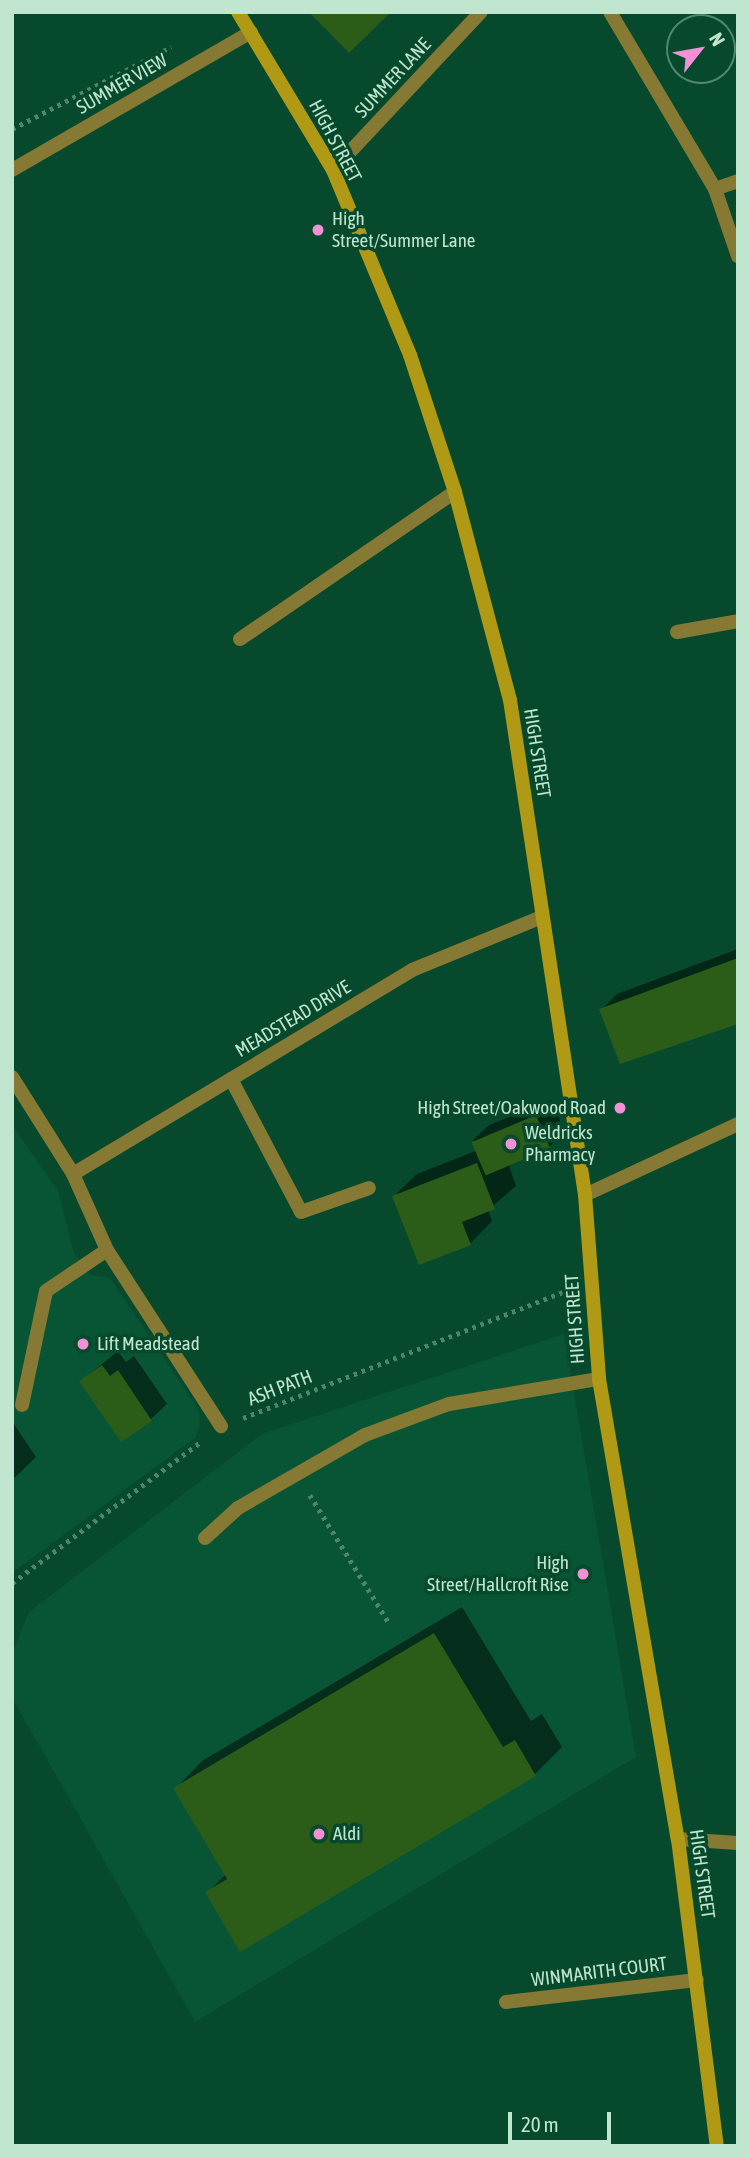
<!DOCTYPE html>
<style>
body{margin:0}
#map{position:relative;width:750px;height:2158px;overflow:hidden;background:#06492c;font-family:"Asap Condensed",sans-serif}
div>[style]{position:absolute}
.built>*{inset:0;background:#085536}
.shadow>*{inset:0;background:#0007}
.building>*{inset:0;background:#2b5d19;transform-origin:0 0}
.path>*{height:4.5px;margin-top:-2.25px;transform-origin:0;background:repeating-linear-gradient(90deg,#4e866b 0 3.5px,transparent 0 8.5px)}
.lane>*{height:14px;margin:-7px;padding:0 7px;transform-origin:7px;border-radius:7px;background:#867934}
.street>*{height:14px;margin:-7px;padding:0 7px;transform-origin:7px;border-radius:7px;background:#867934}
.secondary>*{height:14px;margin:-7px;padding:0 7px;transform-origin:7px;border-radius:7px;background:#af9915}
.dots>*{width:19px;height:19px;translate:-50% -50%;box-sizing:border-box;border:4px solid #06492c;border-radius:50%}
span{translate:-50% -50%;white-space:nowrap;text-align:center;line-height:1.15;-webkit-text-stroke:7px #06492c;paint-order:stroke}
.street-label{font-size:19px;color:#c1e6cf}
.poi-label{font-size:19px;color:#c1e6cf}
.left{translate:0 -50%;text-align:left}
.right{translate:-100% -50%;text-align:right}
.frame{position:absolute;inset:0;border:14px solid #c1e6cf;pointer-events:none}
.north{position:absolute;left:666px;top:14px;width:70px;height:70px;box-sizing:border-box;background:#06492c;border:2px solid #51886d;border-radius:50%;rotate:59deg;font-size:19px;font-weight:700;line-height:28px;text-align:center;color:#c1e6cf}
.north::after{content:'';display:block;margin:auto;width:24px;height:32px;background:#f391d6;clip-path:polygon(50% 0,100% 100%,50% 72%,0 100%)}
.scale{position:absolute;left:508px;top:2112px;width:103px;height:32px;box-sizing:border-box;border:4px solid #c1e6cf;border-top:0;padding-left:9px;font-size:21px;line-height:24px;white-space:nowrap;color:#c1e6cf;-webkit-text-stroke:5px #06492c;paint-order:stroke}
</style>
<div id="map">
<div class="built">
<div style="clip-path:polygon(12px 1125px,58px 1191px,74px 1253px,91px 1275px,110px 1278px,199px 1410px,200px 1424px,196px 1437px,12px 1573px)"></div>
<div style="clip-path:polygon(564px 1334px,636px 1757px,195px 2022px,12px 1697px,12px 1653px,29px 1612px,262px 1434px)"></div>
</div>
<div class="shadow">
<div style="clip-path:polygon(738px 949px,738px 1021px,601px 1010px,617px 994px)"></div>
<div style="clip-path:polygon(552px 1100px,564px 1131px,549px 1147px,508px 1163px,516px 1186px,488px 1210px,492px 1221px,470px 1244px,394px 1196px,417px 1174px,478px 1150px,473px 1140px,489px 1125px)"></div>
<div style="clip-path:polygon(118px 1351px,126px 1362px,134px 1356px,167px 1404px,151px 1419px,121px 1440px,81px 1381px)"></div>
<div style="clip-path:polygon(12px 1421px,36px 1457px,12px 1480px)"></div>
<div style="clip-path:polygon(462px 1607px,531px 1721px,542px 1714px,562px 1747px,535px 1774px,207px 1893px,226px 1874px,175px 1789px,202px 1761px)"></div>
</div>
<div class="building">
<div style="clip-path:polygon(309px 12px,391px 12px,349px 53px)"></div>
<div style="clip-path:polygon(738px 958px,738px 1024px,620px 1064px,599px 1009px)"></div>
<div style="left:536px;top:1115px;width:36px;height:70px;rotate:67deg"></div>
<div style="clip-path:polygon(477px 1163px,495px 1209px,462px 1222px,471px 1245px,419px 1265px,392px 1196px)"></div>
<div style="clip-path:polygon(102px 1365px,110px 1376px,118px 1370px,152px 1421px,121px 1442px,79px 1381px)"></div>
<div style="clip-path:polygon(434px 1633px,503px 1747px,515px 1740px,536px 1776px,240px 1952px,205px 1892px,227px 1879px,173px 1788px)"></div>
</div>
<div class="path">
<div style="left:12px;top:129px;width:179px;rotate:-27.3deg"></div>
<div style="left:243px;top:1418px;width:352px;rotate:-21.5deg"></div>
<div style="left:310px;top:1495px;width:150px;rotate:58.3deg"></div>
<div style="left:12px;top:1583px;width:237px;rotate:-36.8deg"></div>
</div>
<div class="lane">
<div style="left:22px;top:1405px;width:116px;rotate:-78.1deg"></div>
<div style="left:46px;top:1291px;width:73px;rotate:-33.9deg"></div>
<div style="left:205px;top:1538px;width:45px;rotate:-42.3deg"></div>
<div style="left:238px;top:1508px;width:146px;rotate:-29.9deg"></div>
<div style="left:365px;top:1435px;width:90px;rotate:-20.3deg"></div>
<div style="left:449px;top:1404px;width:152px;rotate:-9.5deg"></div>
</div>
<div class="street">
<div style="left:610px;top:12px;width:206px;rotate:59.3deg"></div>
<div style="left:715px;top:189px;width:71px;rotate:71.1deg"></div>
<div style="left:12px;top:170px;width:276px;rotate:-30deg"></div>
<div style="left:333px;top:170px;width:216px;rotate:-46.9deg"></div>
<div style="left:715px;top:189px;width:24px;rotate:-19deg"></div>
<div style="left:677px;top:632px;width:62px;rotate:-10.2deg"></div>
<div style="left:240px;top:639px;width:260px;rotate:-34.4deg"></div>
<div style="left:12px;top:1077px;width:115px;rotate:57.8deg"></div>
<div style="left:73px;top:1174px;width:396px;rotate:-31deg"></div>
<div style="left:412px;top:970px;width:140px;rotate:-22.2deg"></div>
<div style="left:231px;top:1079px;width:150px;rotate:62.2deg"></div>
<div style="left:301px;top:1212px;width:72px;rotate:-19.4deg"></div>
<div style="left:73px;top:1174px;width:83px;rotate:65.9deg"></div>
<div style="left:107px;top:1250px;width:210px;rotate:57.1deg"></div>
<div style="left:585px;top:1195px;width:169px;rotate:-24.9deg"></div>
<div style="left:678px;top:1839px;width:60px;rotate:3.8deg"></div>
<div style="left:506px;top:2002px;width:192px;rotate:-6.6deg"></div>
</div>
<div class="secondary">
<div style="left:238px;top:12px;width:184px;rotate:59deg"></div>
<div style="left:333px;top:170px;width:200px;rotate:67.4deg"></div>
<div style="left:410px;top:355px;width:144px;rotate:71.8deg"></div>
<div style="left:455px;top:492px;width:215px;rotate:75.2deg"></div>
<div style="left:510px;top:700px;width:501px;rotate:81.38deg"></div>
<div style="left:585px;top:1195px;width:185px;rotate:85.6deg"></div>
<div style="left:599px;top:1379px;width:467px;rotate:80.3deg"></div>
<div style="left:678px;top:1839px;width:309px;rotate:82.8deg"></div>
</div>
<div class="dots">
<div style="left:318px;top:230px;background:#f391d6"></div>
<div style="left:620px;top:1108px;background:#f391d6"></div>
<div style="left:511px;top:1144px;background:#f391d6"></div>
<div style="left:83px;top:1344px;background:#f391d6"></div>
<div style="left:583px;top:1574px;background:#f391d6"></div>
<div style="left:319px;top:1834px;background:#f391d6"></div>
</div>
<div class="street-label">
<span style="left:393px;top:78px;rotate:-47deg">SUMMER LANE</span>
<span style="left:122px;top:84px;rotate:-30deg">SUMMER VIEW</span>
<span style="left:335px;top:141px;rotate:62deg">HIGH STREET</span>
<span style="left:537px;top:753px;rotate:81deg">HIGH STREET</span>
<span style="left:293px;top:1019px;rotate:-31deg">MEADSTEAD DRIVE</span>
<span style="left:575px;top:1319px;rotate:-94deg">HIGH STREET</span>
<span style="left:280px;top:1388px;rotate:-21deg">ASH PATH</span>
<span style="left:702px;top:1874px;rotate:82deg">HIGH STREET</span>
<span style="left:599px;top:1972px;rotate:-7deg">WINMARITH COURT</span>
</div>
<div class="poi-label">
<span class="left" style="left:332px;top:230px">High<br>Street/Summer Lane</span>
<span class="right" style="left:606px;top:1108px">High Street/Oakwood Road</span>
<span class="left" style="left:525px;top:1144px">Weldricks<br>Pharmacy</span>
<span class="left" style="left:97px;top:1344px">Lift Meadstead</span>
<span class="right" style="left:569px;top:1574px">High<br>Street/Hallcroft Rise</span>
<span class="left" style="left:333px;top:1834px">Aldi</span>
</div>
<div class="frame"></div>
<div class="north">N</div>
<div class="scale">20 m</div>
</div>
